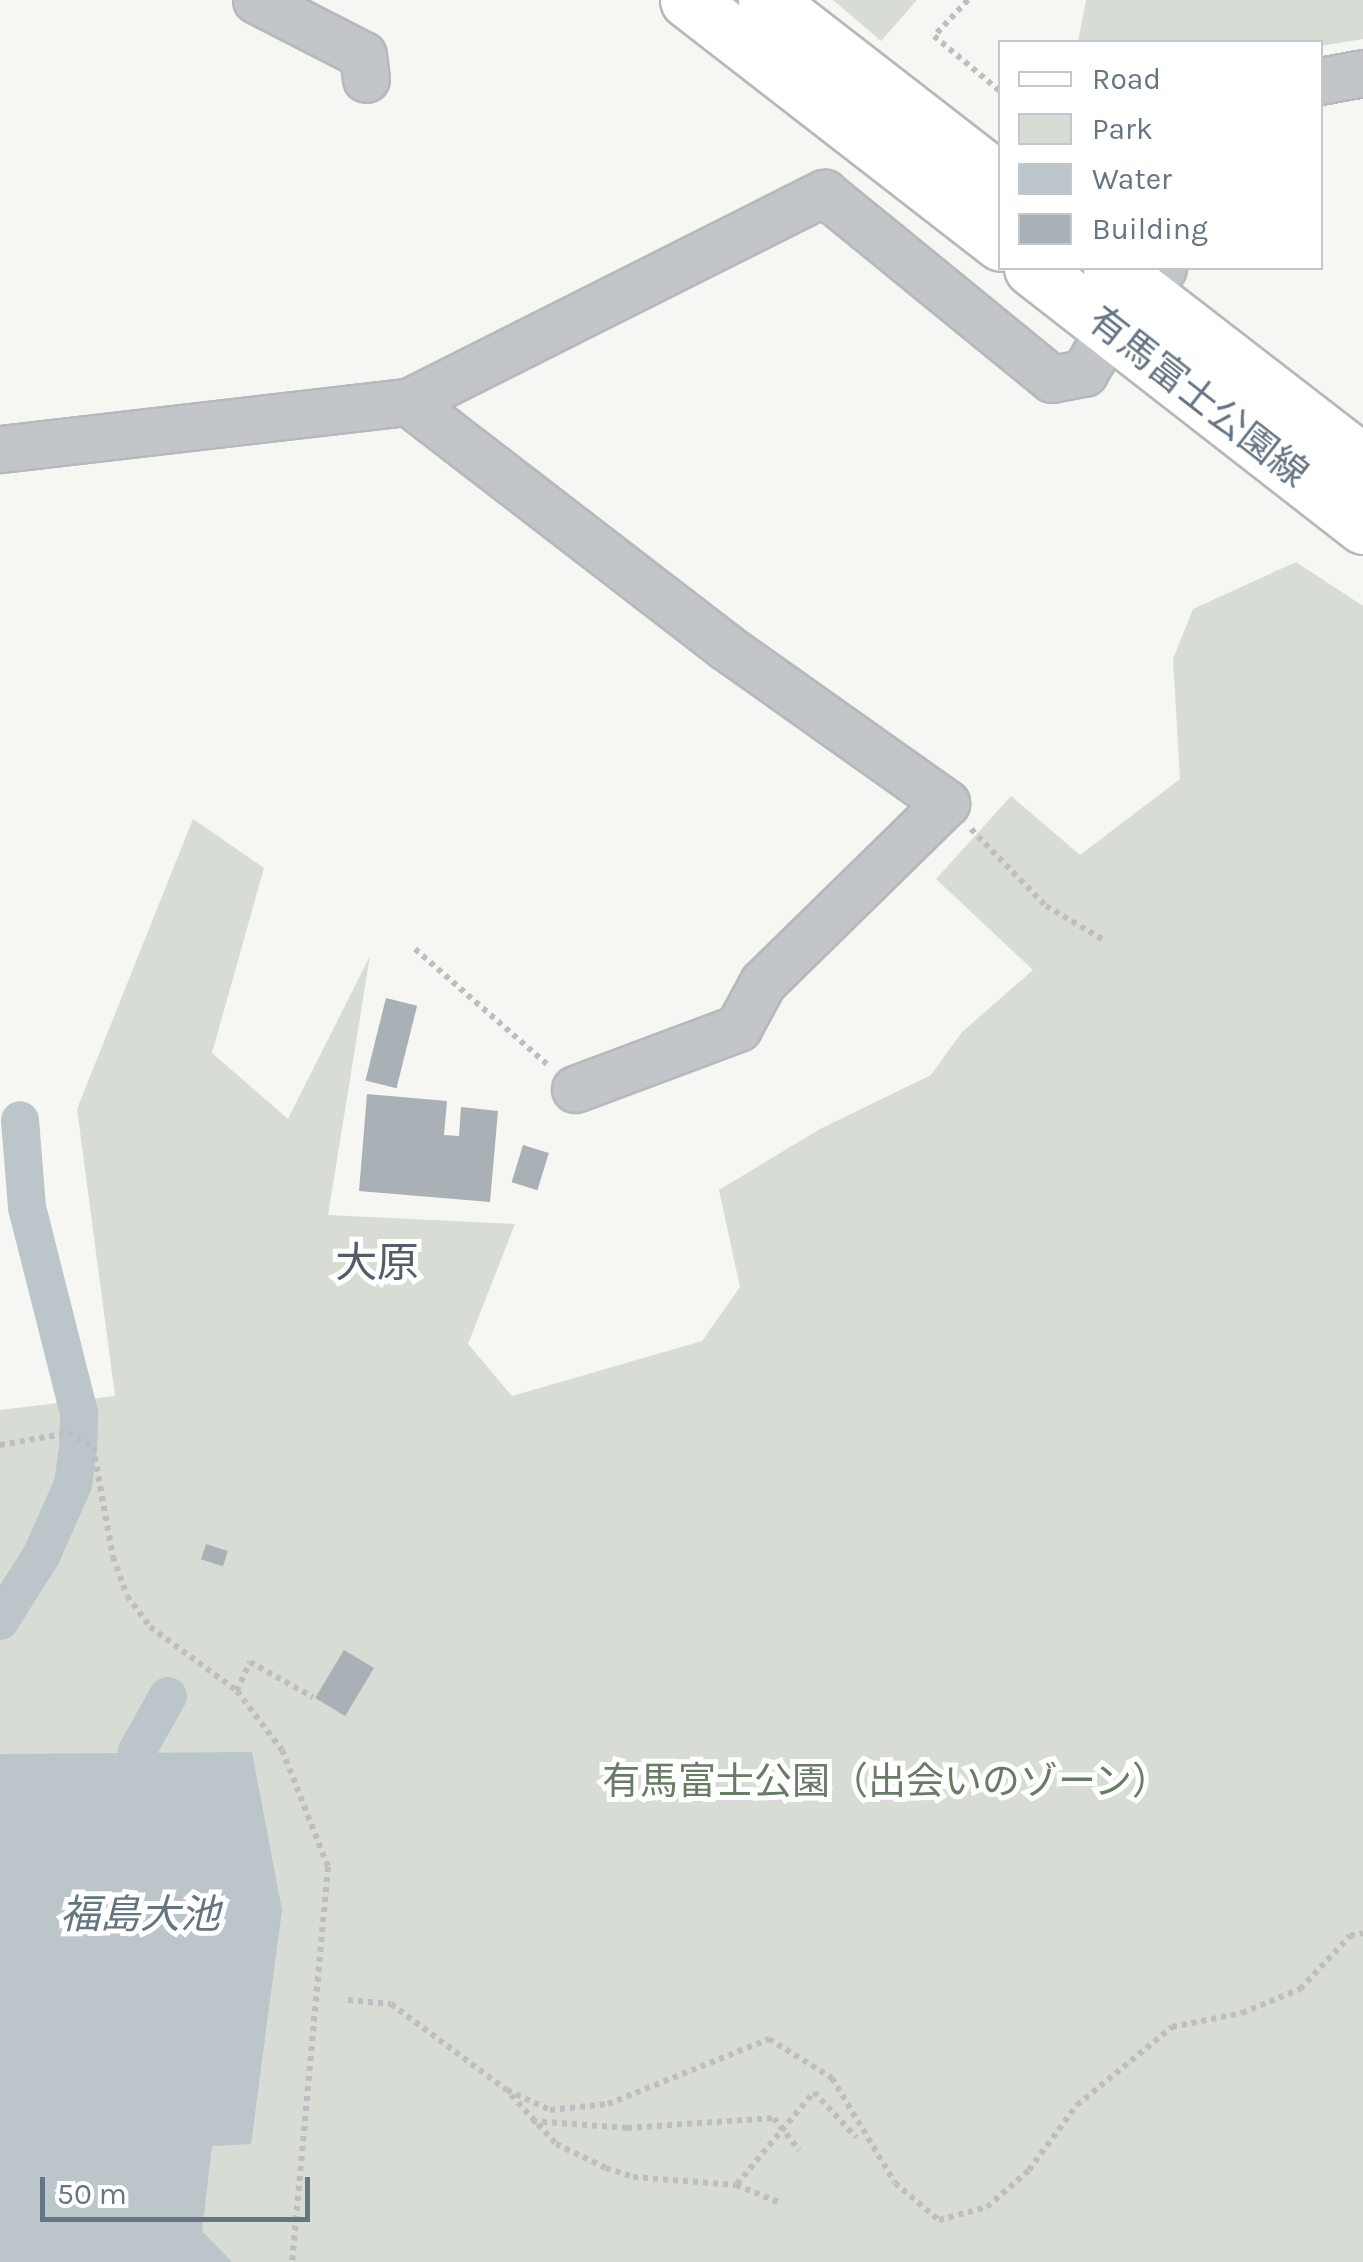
<!DOCTYPE html>
<meta charset="utf-8">
<style>
body{margin:0}
#map{position:relative;width:1363px;height:2262px;overflow:hidden;background:#f6f6f3;font-family:Karla,"Noto Sans JP",sans-serif}
div>[style]{position:absolute}
.green>*{inset:0;background:#d7ddd4}
.water>*{inset:0;background:#bbc5ca}
.canal>*{height:38px;margin:-19px;padding:0 19px;transform-origin:19px;border-radius:19px;background:#bbc5ca}
.building>*{inset:0;background:#a9b0b6;transform-origin:0 0}
.path>*{height:6px;margin-top:-3px;transform-origin:0;background:repeating-linear-gradient(90deg,#bcbec0 0 5px,transparent 0 10px)}
.roads{filter:drop-shadow(2px 0 #b5b9bd) drop-shadow(-2px 0 #b5b9bd) drop-shadow(0 2px #b5b9bd) drop-shadow(0 -2px #b5b9bd)}
.minor>*{height:45px;margin:-22.5px;padding:0 22.5px;transform-origin:22.5px;border-radius:22.5px;background:#c2c6c9}
.major>*{height:55px;margin:-27.5px;padding:0 27.5px;transform-origin:27.5px;border-radius:27.5px;background:#fff}
span{translate:-50% -50%;white-space:nowrap;text-align:center;line-height:1.15;-webkit-text-stroke:10px #fff;paint-order:stroke}
.street-label{font-size:38px;color:#667584}
.park-label{font-size:38px;color:#687b65}
.water-label{font-size:40px;color:#627680;font-style:italic}
.quarter-label{font-size:42px;color:#545e69}
.legend{position:absolute;left:998px;top:40px;width:325px;height:230px;box-sizing:border-box;background:#fff;border:2px solid #c2c8ce;margin:0;padding:12px 18px;list-style:none;font-size:30px;color:#667584}
.legend li{display:flex;align-items:center;gap:20px;height:50px}
.legend b{width:50px;border:2px solid #c2c8ce}
.scale{position:absolute;left:40px;top:2177px;width:270px;height:45px;box-sizing:border-box;border:5px solid #667584;border-top:0;padding-left:12px;font-size:30px;line-height:35px;white-space:nowrap;color:#667584;-webkit-text-stroke:8px #fff;paint-order:stroke}
</style>
<div id="map">
<div class="green">
<div style="clip-path:polygon(833px 0,917px 0,881px 41px)"></div>
<div style="clip-path:polygon(1086px 0,1363px 0,1363px 39px,1321px 46px,1078px 42px)"></div>
<div style="clip-path:polygon(1296px 562px,1363px 606px,1363px 2262px,0 2262px,0 1410px,115px 1396px,77px 1109px,193px 819px,264px 868px,212px 1053px,288px 1119px,370px 956px,328px 1215px,515px 1224px,468px 1344px,512px 1396px,702px 1341px,740px 1287px,719px 1190px,820px 1129px,931px 1075px,962px 1032px,1033px 970px,936px 879px,1011px 796px,1080px 855px,1180px 779px,1173px 659px,1193px 609px)"></div>
</div>
<div class="water">
<div style="clip-path:polygon(252px 1752px,282px 1910px,251px 2144px,212px 2146px,202px 2231px,232px 2262px,0 2262px,0 1754px)"></div>
</div>
<div class="canal">
<div style="left:0;top:1621px;width:79px;rotate:-57.9deg"></div>
<div style="left:42px;top:1554px;width:77px;rotate:-66.1deg"></div>
<div style="left:73px;top:1484px;width:35px;rotate:-82deg"></div>
<div style="left:78px;top:1449px;width:36px;rotate:-88deg"></div>
<div style="left:79px;top:1413px;width:212px;rotate:-104.2deg"></div>
<div style="left:27px;top:1207px;width:87px;rotate:-94.6deg"></div>
<div style="left:137px;top:1751px;width:63px;rotate:-60.6deg"></div>
</div>
<div class="building">
<div style="left:386px;top:998px;width:32px;height:85px;rotate:14deg"></div>
<div style="clip-path:polygon(367px 1094px,447px 1101px,444px 1135px,459px 1136px,461px 1107px,498px 1111px,490px 1202px,359px 1191px)"></div>
<div style="left:523px;top:1145px;width:27px;height:39px;rotate:17deg"></div>
<div style="left:206px;top:1544px;width:23px;height:16px;rotate:18deg"></div>
<div style="left:344px;top:1650px;width:35px;height:56px;rotate:31deg"></div>
</div>
<div class="path">
<div style="left:968px;top:0;width:50px;rotate:133.4deg"></div>
<div style="left:934px;top:36px;width:87px;rotate:39.9deg"></div>
<div style="left:971px;top:829px;width:107px;rotate:45.8deg"></div>
<div style="left:1046px;top:906px;width:67px;rotate:30.4deg"></div>
<div style="left:415px;top:949px;width:176px;rotate:41.1deg"></div>
<div style="left:0;top:1445px;width:69px;rotate:-10deg"></div>
<div style="left:68px;top:1433px;width:29px;rotate:29deg"></div>
<div style="left:93px;top:1447px;width:112px;rotate:79.7deg"></div>
<div style="left:113px;top:1557px;width:41px;rotate:70.3deg"></div>
<div style="left:127px;top:1596px;width:39px;rotate:53deg"></div>
<div style="left:150px;top:1627px;width:108px;rotate:36.3deg"></div>
<div style="left:237px;top:1691px;width:74px;rotate:52.7deg"></div>
<div style="left:282px;top:1750px;width:126px;rotate:68.5deg"></div>
<div style="left:328px;top:1867px;width:397px;rotate:95.2deg"></div>
<div style="left:237px;top:1691px;width:32px;rotate:-66deg"></div>
<div style="left:250px;top:1662px;width:72px;rotate:29.1deg"></div>
<div style="left:348px;top:2000px;width:43px;rotate:5.3deg"></div>
<div style="left:391px;top:2004px;width:144px;rotate:36.6deg"></div>
<div style="left:507px;top:2090px;width:47px;rotate:24.9deg"></div>
<div style="left:550px;top:2110px;width:58px;rotate:-5.9deg"></div>
<div style="left:608px;top:2104px;width:174px;rotate:-22deg"></div>
<div style="left:769px;top:2039px;width:74px;rotate:31.8deg"></div>
<div style="left:832px;top:2078px;width:122px;rotate:59deg"></div>
<div style="left:895px;top:2183px;width:57px;rotate:40.1deg"></div>
<div style="left:939px;top:2220px;width:50px;rotate:-15.2deg"></div>
<div style="left:987px;top:2207px;width:56px;rotate:-41.4deg"></div>
<div style="left:1029px;top:2170px;width:81px;rotate:-53.6deg"></div>
<div style="left:1077px;top:2105px;width:123px;rotate:-39.4deg"></div>
<div style="left:1172px;top:2027px;width:71px;rotate:-11.3deg"></div>
<div style="left:1242px;top:2013px;width:63px;rotate:-22.5deg"></div>
<div style="left:1300px;top:1989px;width:73px;rotate:-46.7deg"></div>
<div style="left:1350px;top:1936px;width:13px;rotate:-13deg"></div>
<div style="left:511px;top:2095px;width:67px;rotate:47.4deg"></div>
<div style="left:556px;top:2144px;width:55px;rotate:25.6deg"></div>
<div style="left:606px;top:2168px;width:28px;rotate:18deg"></div>
<div style="left:633px;top:2177px;width:103px;rotate:4.4deg"></div>
<div style="left:736px;top:2185px;width:45px;rotate:22deg"></div>
<div style="left:532px;top:2121px;width:95px;rotate:4.2deg"></div>
<div style="left:627px;top:2128px;width:147px;rotate:-3.9deg"></div>
<div style="left:774px;top:2118px;width:41px;rotate:52deg"></div>
<div style="left:737px;top:2184px;width:120px;rotate:-50.1deg"></div>
<div style="left:814px;top:2092px;width:62px;rotate:47deg"></div>
</div>
<div class="roads">
<div class="minor">
<div style="left:256px;top:0;width:120px;rotate:27.2deg"></div>
<div style="left:363px;top:55px;width:24px;rotate:83deg"></div>
<div style="left:1320px;top:81px;width:44px;rotate:-10.5deg"></div>
<div style="left:408px;top:402px;width:401px;rotate:37.6deg"></div>
<div style="left:726px;top:647px;width:270px;rotate:35.3deg"></div>
<div style="left:946px;top:803px;width:256px;rotate:135.6deg"></div>
<div style="left:763px;top:982px;width:52px;rotate:118.5deg"></div>
<div style="left:738px;top:1028px;width:174px;rotate:159.5deg"></div>
<div style="left:0;top:449px;width:411px;rotate:-6.6deg"></div>
<div style="left:408px;top:402px;width:466px;rotate:-26.7deg"></div>
<div style="left:824px;top:193px;width:294px;rotate:39.2deg"></div>
<div style="left:1052px;top:379px;width:33px;rotate:-11deg"></div>
<div style="left:1084px;top:373px;width:52px;rotate:-60deg"></div>
<div style="left:1110px;top:328px;width:80px;rotate:-48.5deg"></div>
</div>
<div class="major">
<div style="left:688px;top:0;width:396px;rotate:37.8deg"></div>
<div style="left:766px;top:0;width:297px;rotate:37.8deg"></div>
<div style="left:1032px;top:268px;width:420px;rotate:37.9deg"></div>
<div style="left:1111px;top:268px;width:319px;rotate:37.7deg"></div>
</div>
</div>
<div class="street-label">
<span style="left:1198px;top:397px;rotate:38deg">有馬富士公園線</span>
</div>
<div class="park-label">
<span style="left:886px;top:1782px">有馬富士公園（出会いのゾーン）</span>
</div>
<div class="water-label">
<span style="left:140px;top:1915px">福島大池</span>
</div>
<div class="quarter-label">
<span style="left:377px;top:1263px">大原</span>
</div>
<ul class="legend">
<li><b style="height:12px;background:#fff"></b>Road</li>
<li><b style="height:28px;background:#d7ddd4"></b>Park</li>
<li><b style="height:28px;background:#bbc5ca"></b>Water</li>
<li><b style="height:28px;background:#a9b0b6"></b>Building</li>
</ul>
<div class="scale">50 m</div>
</div>
